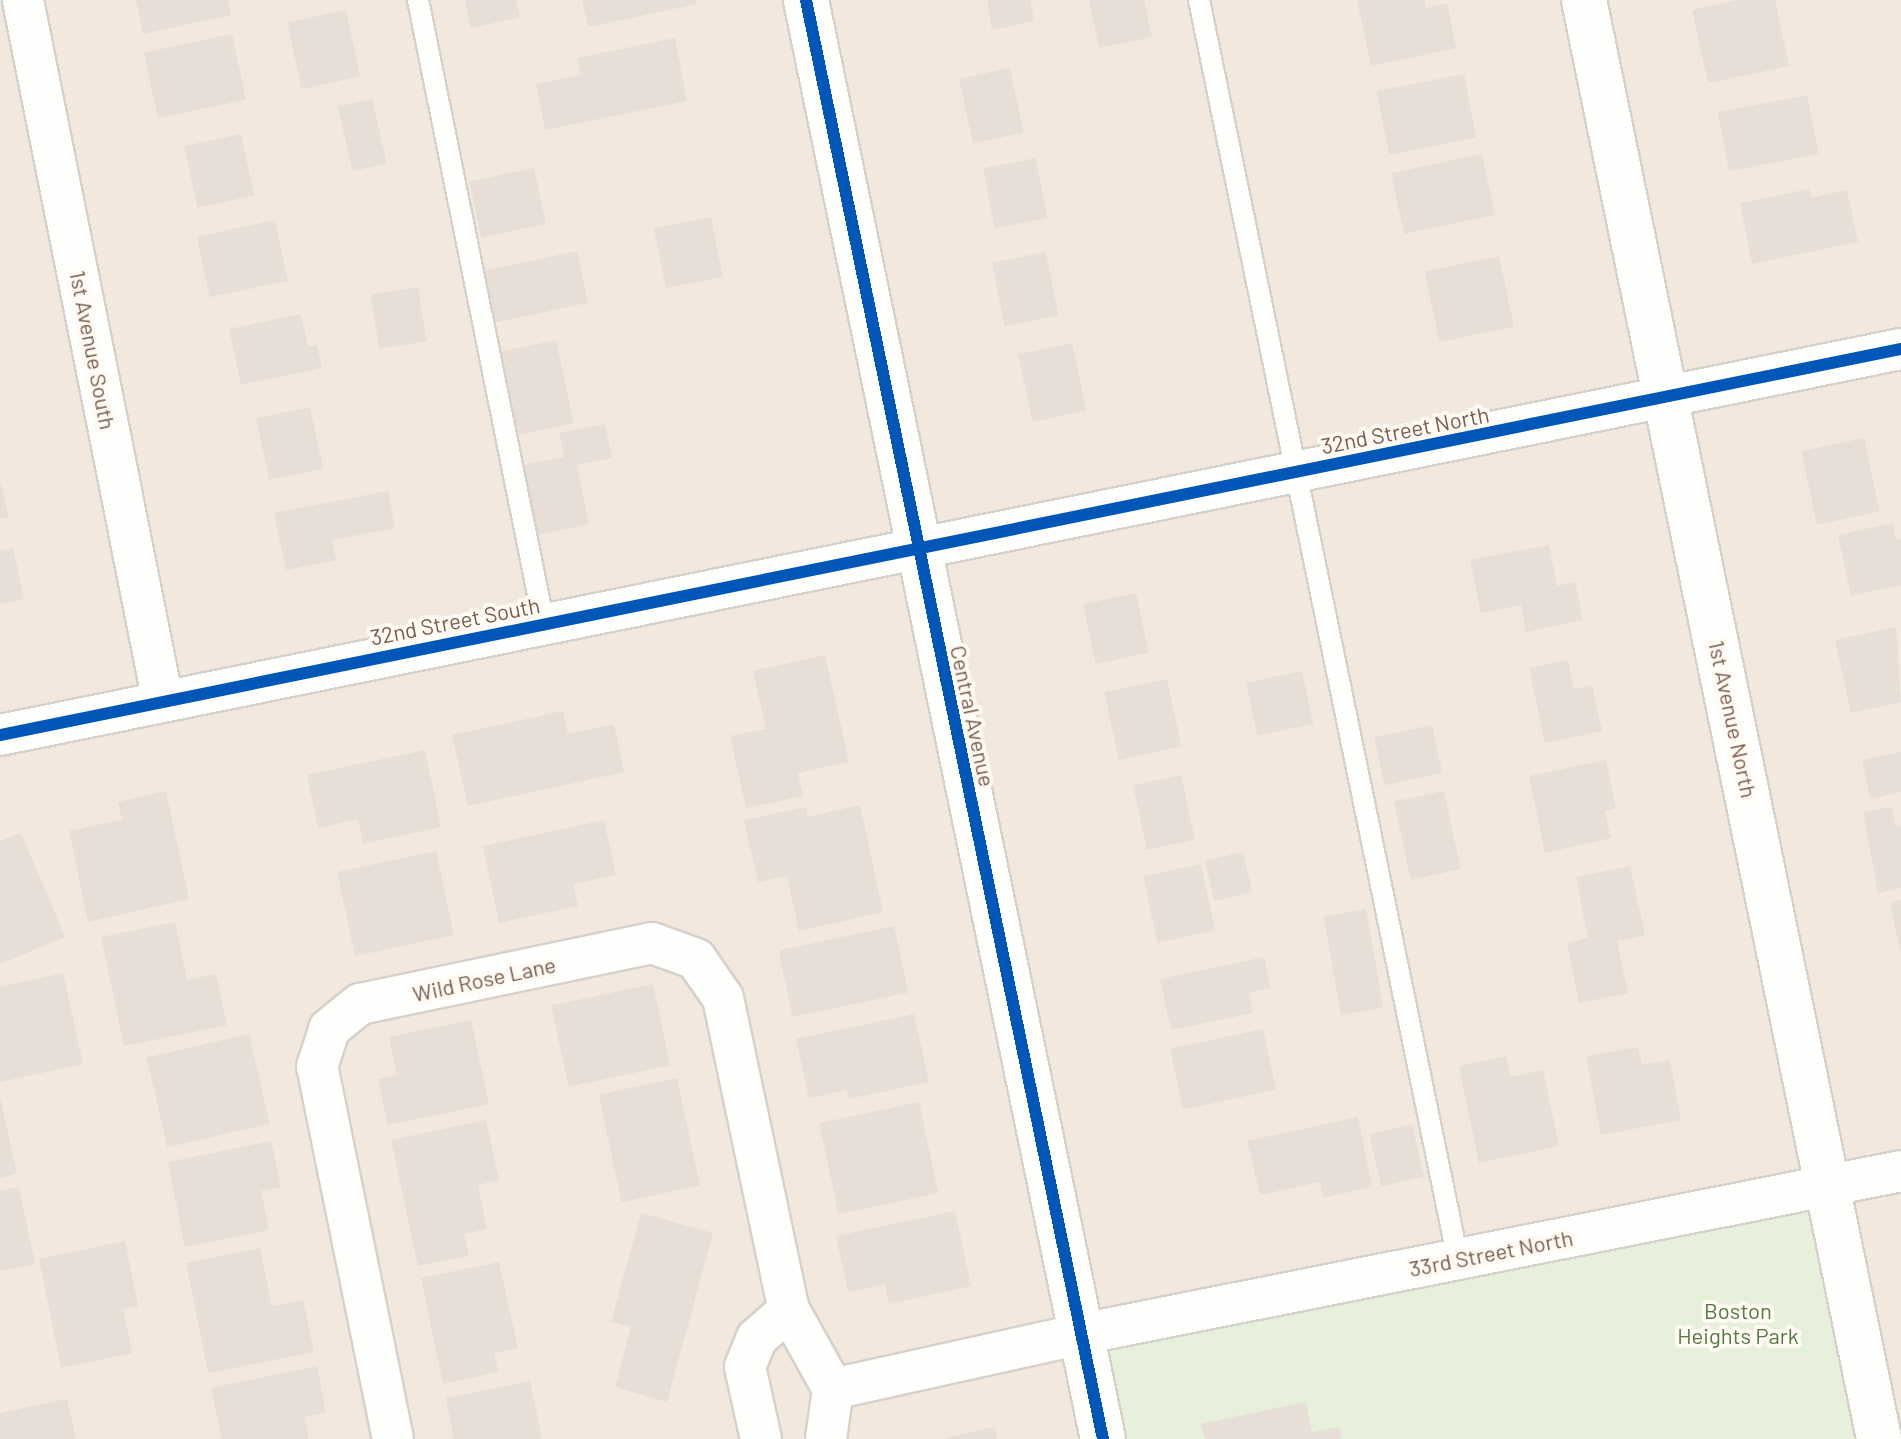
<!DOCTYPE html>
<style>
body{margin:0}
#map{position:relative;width:1901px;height:1439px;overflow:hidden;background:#f9f5f0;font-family:Barlow,sans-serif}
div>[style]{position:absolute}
.residential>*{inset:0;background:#f2e8de;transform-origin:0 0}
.green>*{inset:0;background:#e7f0db}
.building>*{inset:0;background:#e6ded7;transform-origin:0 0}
.roads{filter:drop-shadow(2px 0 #d7d1cb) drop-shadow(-2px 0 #d7d1cb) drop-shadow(0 2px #d7d1cb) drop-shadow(0 -2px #d7d1cb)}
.service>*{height:20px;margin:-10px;padding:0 10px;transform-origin:10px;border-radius:10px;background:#fefefd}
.minor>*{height:40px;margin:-20px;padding:0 20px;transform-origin:20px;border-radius:20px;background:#fefefd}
.tertiary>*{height:44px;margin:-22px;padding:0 22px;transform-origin:22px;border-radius:22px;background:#fefefd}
.secondary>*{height:44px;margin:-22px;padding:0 22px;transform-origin:22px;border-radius:22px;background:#fefefd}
.cycleway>*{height:12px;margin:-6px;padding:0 6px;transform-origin:6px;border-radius:6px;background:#0057b8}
span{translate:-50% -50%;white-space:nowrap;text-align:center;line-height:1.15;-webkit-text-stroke:8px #fffaf3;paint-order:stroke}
.street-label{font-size:22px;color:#7a5c4d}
.park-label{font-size:22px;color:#537a41}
</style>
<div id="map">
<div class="residential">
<div style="left:0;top:0;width:1901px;height:1439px"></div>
</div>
<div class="green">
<div style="clip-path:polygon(1830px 1185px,1879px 1439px,1103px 1439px,1081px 1334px)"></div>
</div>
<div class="building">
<div style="clip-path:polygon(136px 0,228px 0,231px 15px,143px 34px)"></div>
<div style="clip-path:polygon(465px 0,516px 0,520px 17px,471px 28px)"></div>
<div style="clip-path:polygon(582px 0,696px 0,697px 4px,588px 27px)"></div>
<div style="clip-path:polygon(987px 0,1030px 0,1034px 21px,992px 30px)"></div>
<div style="clip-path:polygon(1089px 0,1144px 0,1152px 37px,1099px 48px)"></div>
<div style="clip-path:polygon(1357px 0,1424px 0,1426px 8px,1447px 3px,1456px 48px,1371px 66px)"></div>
<div style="clip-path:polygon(1738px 0,1775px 0,1789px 66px,1708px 83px,1692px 10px)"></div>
<div style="left:346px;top:10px;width:68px;height:60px;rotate:78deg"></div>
<div style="left:232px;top:34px;width:67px;height:90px;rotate:78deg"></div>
<div style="clip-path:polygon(675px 38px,687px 101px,545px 130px,536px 84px,581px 75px,577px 58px)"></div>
<div style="left:1010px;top:68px;width:66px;height:52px;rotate:78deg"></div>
<div style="left:1464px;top:74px;width:65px;height:89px;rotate:79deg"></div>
<div style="left:1807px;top:95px;width:60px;height:91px;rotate:79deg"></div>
<div style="left:372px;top:99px;width:66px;height:35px;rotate:77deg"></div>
<div style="left:241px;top:134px;width:63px;height:58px;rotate:78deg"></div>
<div style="left:1482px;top:154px;width:62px;height:93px;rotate:78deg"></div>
<div style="left:1036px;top:158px;width:61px;height:54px;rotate:79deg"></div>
<div style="left:534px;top:168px;width:57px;height:66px;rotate:78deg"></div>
<div style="clip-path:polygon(1809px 189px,1811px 198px,1847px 190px,1858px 242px,1752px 264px,1740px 203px)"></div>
<div style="left:711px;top:217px;width:61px;height:58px;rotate:79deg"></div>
<div style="left:275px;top:220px;width:62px;height:80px;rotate:78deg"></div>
<div style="left:577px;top:251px;width:53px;height:95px;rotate:78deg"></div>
<div style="left:1046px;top:252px;width:65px;height:55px;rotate:79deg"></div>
<div style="left:1499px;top:256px;width:72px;height:76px;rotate:78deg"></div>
<div style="left:418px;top:287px;width:55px;height:48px;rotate:81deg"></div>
<div style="clip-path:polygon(301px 314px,308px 347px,317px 345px,322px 368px,241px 385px,229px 329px)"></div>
<div style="left:556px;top:340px;width:85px;height:60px;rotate:78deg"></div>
<div style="left:1072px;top:343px;width:69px;height:55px;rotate:78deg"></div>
<div style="left:310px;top:407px;width:63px;height:55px;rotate:78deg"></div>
<div style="clip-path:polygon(605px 424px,612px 458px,577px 465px,589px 524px,537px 535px,522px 465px,564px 457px,559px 433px)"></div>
<div style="left:1864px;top:438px;width:75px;height:64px;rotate:78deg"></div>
<div style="clip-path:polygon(0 482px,9px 517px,0 519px)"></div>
<div style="clip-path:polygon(388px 491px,395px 528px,332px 540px,336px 560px,286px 570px,274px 513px)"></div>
<div style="clip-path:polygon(1893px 523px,1896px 540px,1901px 539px,1901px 585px,1851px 596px,1838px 535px)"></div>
<div style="clip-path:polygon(1549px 545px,1557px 586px,1575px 582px,1583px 620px,1526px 632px,1521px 605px,1481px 613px,1470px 560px)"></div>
<div style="clip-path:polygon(13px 548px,24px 599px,0 604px,0 551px)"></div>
<div style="left:1136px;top:593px;width:61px;height:54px;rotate:78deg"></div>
<div style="clip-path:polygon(1896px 627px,1901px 702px,1851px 713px,1835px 640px)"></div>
<div style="clip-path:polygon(825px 655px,849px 762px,798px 773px,803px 796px,746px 808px,730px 736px,766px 729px,753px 671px)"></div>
<div style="clip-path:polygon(1568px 660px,1574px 689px,1592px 685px,1602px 731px,1545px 743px,1529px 668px)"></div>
<div style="left:1302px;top:671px;width:54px;height:57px;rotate:78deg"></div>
<div style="left:1167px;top:679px;width:69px;height:64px;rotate:78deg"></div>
<div style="clip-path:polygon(563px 711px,568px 734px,614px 724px,624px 772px,468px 806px,452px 735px)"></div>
<div style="left:1432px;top:725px;width:49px;height:59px;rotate:78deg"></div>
<div style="clip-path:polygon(425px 750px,441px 827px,363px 844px,358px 819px,318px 828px,307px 775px)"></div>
<div style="clip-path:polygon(1901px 752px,1901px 792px,1870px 799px,1862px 760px)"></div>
<div style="clip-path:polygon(1606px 760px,1616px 808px,1605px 811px,1611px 838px,1545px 853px,1529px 776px)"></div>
<div style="left:1181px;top:775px;width:66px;height:49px;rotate:78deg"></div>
<div style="clip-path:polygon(166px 791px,189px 899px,88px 922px,69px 831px,122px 820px,118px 802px)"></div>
<div style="left:1444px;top:791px;width:80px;height:51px;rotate:78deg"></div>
<div style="clip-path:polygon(860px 805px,883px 912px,799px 931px,787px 876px,758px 882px,744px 820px,806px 807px,808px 817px)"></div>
<div style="clip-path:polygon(1892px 807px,1896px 827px,1901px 826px,1901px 888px,1878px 893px,1863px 812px)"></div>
<div style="clip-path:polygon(604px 820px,616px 875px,573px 884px,578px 906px,499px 923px,483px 846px)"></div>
<div style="clip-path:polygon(21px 833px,65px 937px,0 964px,0 841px)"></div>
<div style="left:436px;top:851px;width:86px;height:101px;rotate:78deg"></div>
<div style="left:1243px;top:852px;width:41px;height:39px;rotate:77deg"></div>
<div style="left:1201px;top:864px;width:68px;height:59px;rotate:78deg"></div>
<div style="clip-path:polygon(1630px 866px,1645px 935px,1617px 941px,1628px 993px,1579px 1003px,1567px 943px,1588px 938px,1576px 877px)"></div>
<div style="clip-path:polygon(1901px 900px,1901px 950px,1900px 950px,1890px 903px)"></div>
<div style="left:1366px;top:909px;width:100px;height:43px;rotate:80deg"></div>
<div style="clip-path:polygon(175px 922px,187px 980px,216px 974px,227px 1025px,124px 1046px,101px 937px)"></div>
<div style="left:894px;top:926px;width:68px;height:118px;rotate:78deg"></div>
<div style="clip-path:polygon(1264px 957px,1271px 988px,1249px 993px,1253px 1013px,1171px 1030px,1160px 979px)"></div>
<div style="clip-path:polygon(63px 973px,83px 1064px,0 1082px,0 987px)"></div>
<div style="left:653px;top:984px;width:83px;height:104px;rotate:78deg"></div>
<div style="clip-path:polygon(914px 1014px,929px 1082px,848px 1099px,847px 1090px,809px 1098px,796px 1039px)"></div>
<div style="clip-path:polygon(471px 1020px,489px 1104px,388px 1125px,378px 1079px,397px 1075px,389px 1037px)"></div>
<div style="left:1263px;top:1029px;width:62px;height:95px;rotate:78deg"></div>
<div style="left:249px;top:1034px;width:92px;height:105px;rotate:77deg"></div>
<div style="clip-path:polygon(1638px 1047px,1642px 1065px,1670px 1060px,1681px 1120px,1601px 1135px,1586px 1056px)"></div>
<div style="clip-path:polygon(1506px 1056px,1511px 1077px,1543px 1070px,1559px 1146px,1479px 1163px,1459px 1066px)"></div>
<div style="left:677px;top:1078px;width:110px;height:80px;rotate:78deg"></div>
<div style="clip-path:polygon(0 1097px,17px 1174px,0 1178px)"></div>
<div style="left:919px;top:1102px;width:93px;height:102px;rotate:78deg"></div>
<div style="clip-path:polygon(1358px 1117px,1372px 1187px,1323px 1198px,1320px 1182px,1260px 1195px,1247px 1141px)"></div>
<div style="clip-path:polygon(486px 1120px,499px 1180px,478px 1185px,487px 1229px,464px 1234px,469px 1256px,418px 1266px,391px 1140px)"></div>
<div style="left:1412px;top:1124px;width:54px;height:44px;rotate:77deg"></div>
<div style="clip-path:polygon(271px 1141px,281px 1187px,261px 1191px,269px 1230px,185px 1247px,168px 1162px)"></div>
<div style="clip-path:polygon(19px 1187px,35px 1264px,0 1271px,0 1191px)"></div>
<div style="clip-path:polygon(955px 1211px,971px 1286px,889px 1304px,885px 1284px,848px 1292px,836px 1236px)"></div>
<div style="clip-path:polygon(641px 1213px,713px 1233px,667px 1402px,615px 1387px,631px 1327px,611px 1322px)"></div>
<div style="clip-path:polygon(125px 1241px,138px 1306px,123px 1309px,132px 1353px,61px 1368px,39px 1259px)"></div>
<div style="clip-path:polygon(260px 1248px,272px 1306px,303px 1300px,314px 1352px,208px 1373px,186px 1263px)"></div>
<div style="clip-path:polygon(499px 1262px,518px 1348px,494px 1353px,498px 1372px,443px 1384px,421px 1278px)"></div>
<div style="clip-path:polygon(317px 1366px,326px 1413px,304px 1417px,309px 1439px,222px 1439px,211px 1388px)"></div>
<div style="clip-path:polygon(530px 1381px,542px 1439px,454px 1439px,446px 1398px)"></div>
<div style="clip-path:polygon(67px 1399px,76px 1439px,0 1439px,0 1413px)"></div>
<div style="clip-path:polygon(1306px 1402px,1312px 1432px,1339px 1427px,1342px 1439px,1205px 1439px,1201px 1424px)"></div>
<div style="clip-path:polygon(995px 1427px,997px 1439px,945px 1439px,945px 1438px)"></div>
</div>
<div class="roads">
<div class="service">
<div style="left:418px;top:0;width:637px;rotate:78.58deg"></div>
<div style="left:1199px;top:0;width:1285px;rotate:78.38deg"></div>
</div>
<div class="minor">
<div style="left:23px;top:0;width:715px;rotate:78.71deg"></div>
<div style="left:0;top:735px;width:1940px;rotate:-11.48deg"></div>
<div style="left:833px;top:1389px;width:254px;rotate:-12.5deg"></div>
<div style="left:1081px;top:1334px;width:836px;rotate:-11.24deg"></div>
<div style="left:393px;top:1439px;width:380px;rotate:-101.5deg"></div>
<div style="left:317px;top:1067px;width:40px;rotate:-72deg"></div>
<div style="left:329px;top:1029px;width:40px;rotate:-39deg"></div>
<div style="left:360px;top:1004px;width:298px;rotate:-11.8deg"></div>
<div style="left:652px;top:943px;width:47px;rotate:20deg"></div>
<div style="left:696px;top:959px;width:47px;rotate:55.3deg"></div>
<div style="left:723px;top:998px;width:319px;rotate:78.1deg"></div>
<div style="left:789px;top:1310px;width:90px;rotate:60.9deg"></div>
<div style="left:833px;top:1389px;width:50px;rotate:98deg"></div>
<div style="left:761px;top:1439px;width:74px;rotate:-102.5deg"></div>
<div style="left:745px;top:1367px;width:31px;rotate:-68deg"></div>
<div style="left:757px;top:1338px;width:43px;rotate:-41.2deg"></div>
</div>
<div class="tertiary">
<div style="left:806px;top:0;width:1469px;rotate:78.34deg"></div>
</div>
<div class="secondary">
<div style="left:1584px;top:0;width:1469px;rotate:78.41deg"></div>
</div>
</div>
<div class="cycleway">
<div style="left:806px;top:0;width:1469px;rotate:78.34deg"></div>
<div style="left:0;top:735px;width:1940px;rotate:-11.48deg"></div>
</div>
<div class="street-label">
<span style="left:93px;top:350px;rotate:79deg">1st Avenue South</span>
<span style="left:1405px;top:430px;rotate:-11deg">32nd Street North</span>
<span style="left:455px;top:621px;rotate:-11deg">32nd Street South</span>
<span style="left:973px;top:716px;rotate:78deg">Central Avenue</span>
<span style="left:1733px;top:719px;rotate:78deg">1st Avenue North</span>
<span style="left:484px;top:979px;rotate:-12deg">Wild Rose Lane</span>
<span style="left:1491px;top:1253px;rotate:-11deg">33rd Street North</span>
</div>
<div class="park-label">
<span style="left:1738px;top:1323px">Boston<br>Heights Park</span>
</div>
</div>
